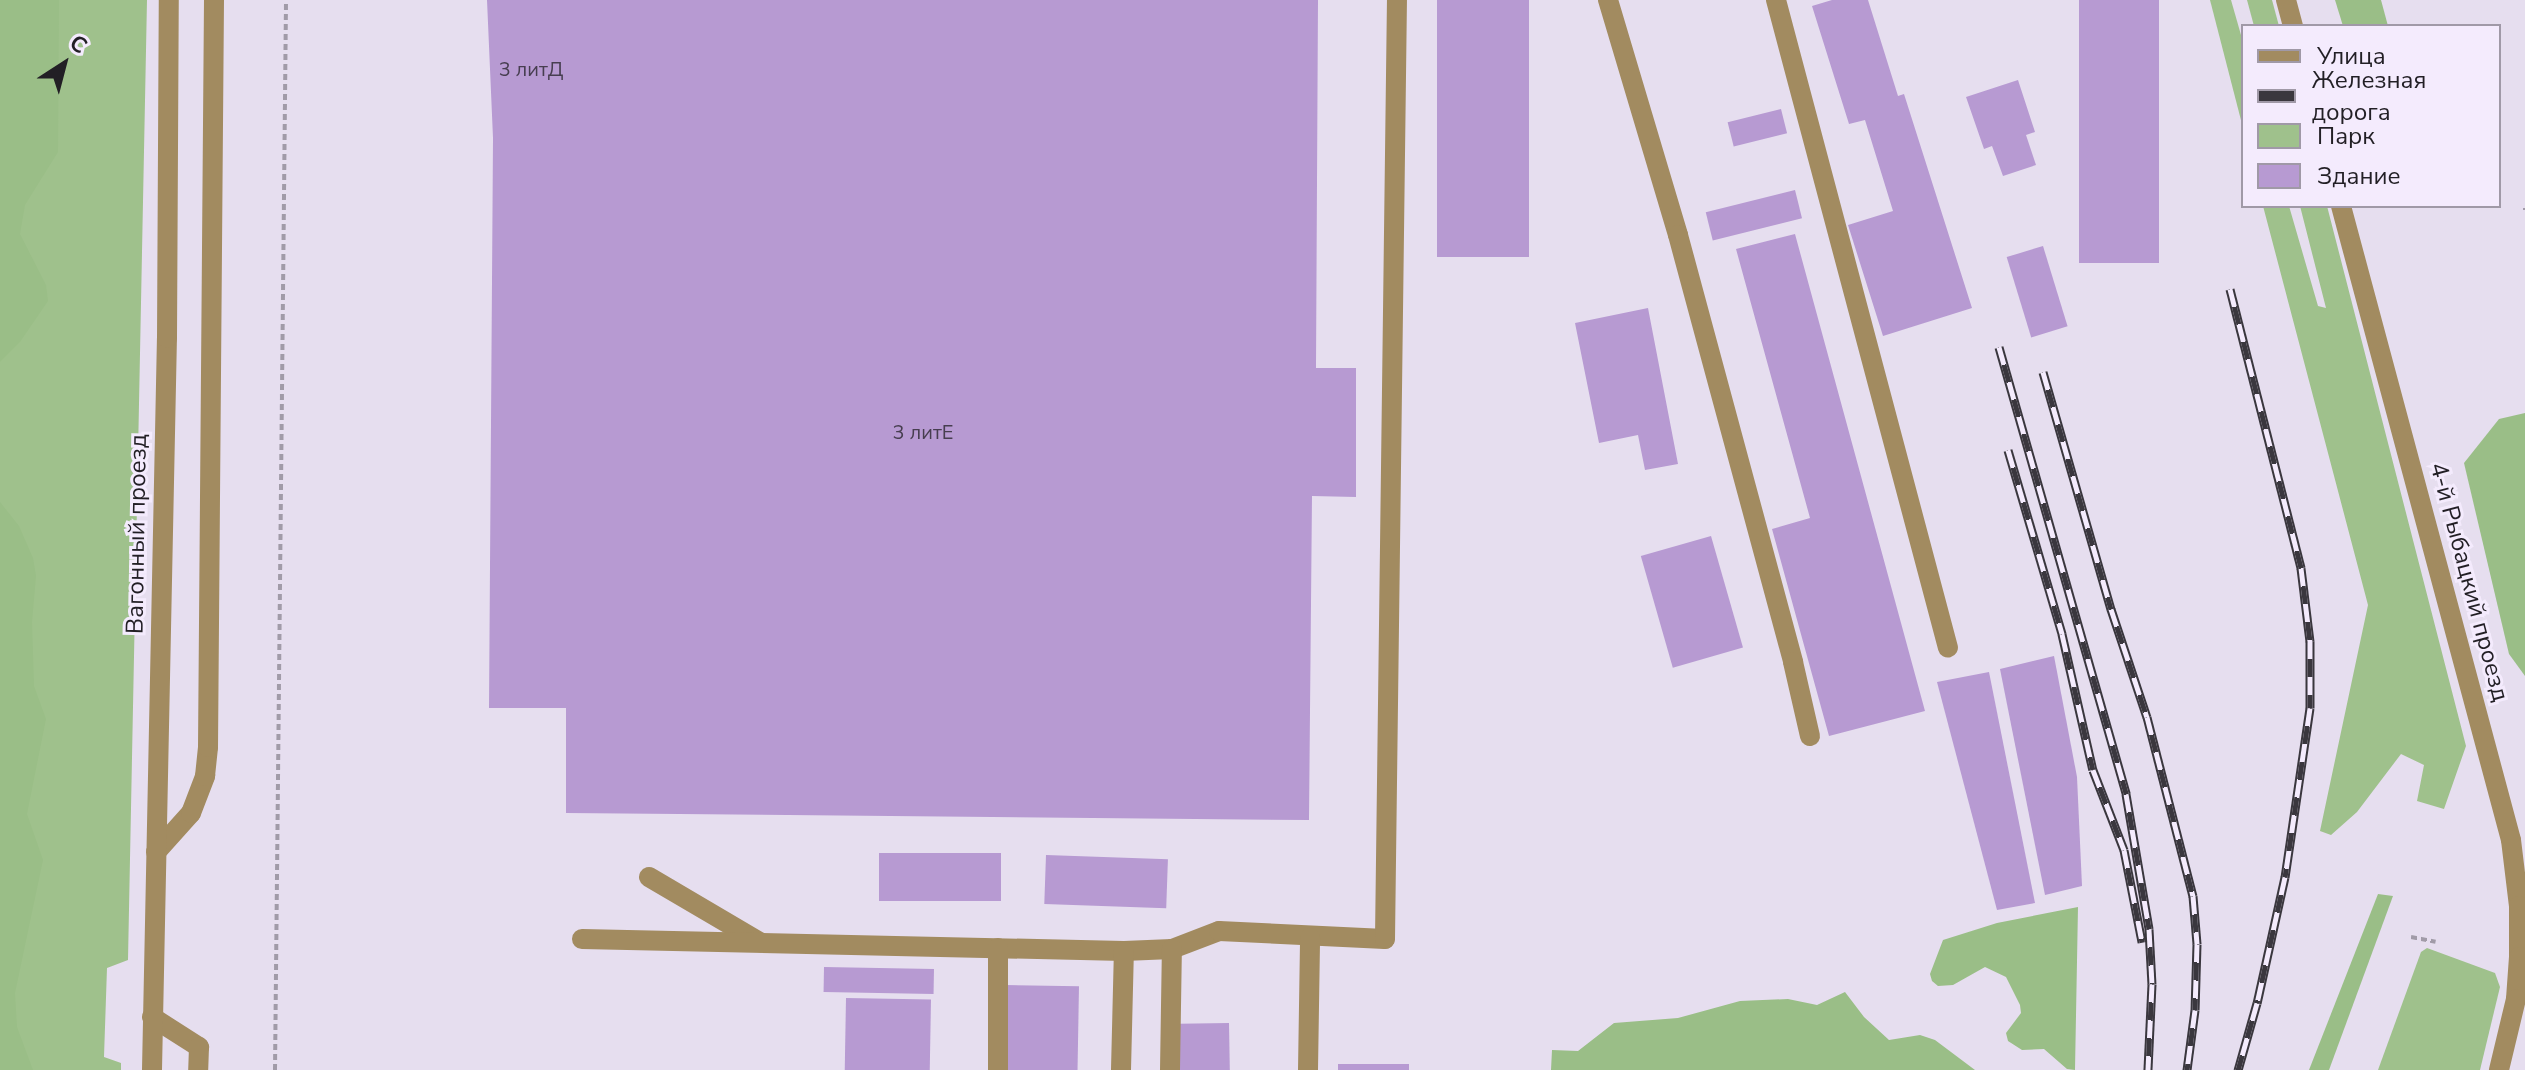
<!DOCTYPE html>
<meta charset="utf-8">
<style>
body{margin:0}
#map{position:relative;width:2525px;height:1070px;overflow:hidden;background:#e6deef;font-family:"Nunito Sans",sans-serif}
div>[style]{position:absolute}
.green>*{inset:0;background:#9fc18c}
.forest>*{inset:0;background:#9abe87}
.building>*{inset:0;background:#b79ad2;transform-origin:0 0}
.path>*{height:4px;margin-top:-2px;transform-origin:0;background:repeating-linear-gradient(90deg,#a19ba8 0 6px,transparent 0 10px)}
.minor>*{height:20px;margin:-10px;padding:0 10px;transform-origin:10px;border-radius:10px;background:#a28b60}
.rail>*{height:9px;margin-top:-4.5px;transform-origin:0;background:repeating-linear-gradient(90deg,#f4ebfd 0 18px,#3a373e 0 36px);box-sizing:border-box;border-block:2px solid #3a373e}
span{translate:-50% -50%;white-space:nowrap;text-align:center;line-height:1.15;-webkit-text-stroke:6px #f4ebfd;paint-order:stroke}
.number-label{font-size:20px;color:#473e50}
.number-label span{-webkit-text-stroke-width:0}
.street-label{font-size:24px;color:#221f25}
.legend{position:absolute;left:2241px;top:24px;width:260px;height:184px;box-sizing:border-box;background:#f4ebfd;border:2px solid #a099a7;margin:0;padding:10px 14px;list-style:none;font-size:24px;color:#221f25}
.legend li{display:flex;align-items:center;gap:16px;height:40px}
.legend b{width:40px;border:2px solid #a099a7}
.north{position:absolute;left:24px;top:24px;width:80px;height:80px;-webkit-text-stroke:6px #f4ebfd;paint-order:stroke;rotate:36deg;font-size:22px;font-weight:700;line-height:32px;text-align:center;color:#221f25}
.north::after{content:'';display:block;margin:auto;width:28px;height:36px;background:#221f25;clip-path:polygon(50% 0,100% 100%,50% 72%,0 100%)}
</style>
<div id="map">
<div class="green">
<div style="clip-path:polygon(0 0,147px 0,128px 960px,107px 968px,104px 1057px,121px 1063px,121px 1070px,0 1070px)"></div>
<div style="clip-path:polygon(2210px 0,2231px 0,2243px 42px,2243px 128px)"></div>
<div style="clip-path:polygon(2247px 0,2272px 0,2279px 26px,2254px 26px)"></div>
<div style="clip-path:polygon(2263px 206px,2289px 206px,2318px 306px,2326px 308px,2300px 206px,2327px 206px,2466px 746px,2444px 809px,2417px 801px,2424px 765px,2401px 754px,2357px 812px,2331px 835px,2320px 831px,2368px 605px)"></div>
<div style="clip-path:polygon(2427px 948px,2495px 973px,2500px 987px,2480px 1070px,2378px 1070px,2421px 952px)"></div>
</div>
<div class="forest">
<div style="clip-path:polygon(0 0,59px 0,58px 152px,25px 205px,20px 234px,46px 285px,48px 301px,20px 342px,0 362px)"></div>
<div style="clip-path:polygon(2335px 0,2381px 0,2388px 26px,2343px 26px)"></div>
<div style="clip-path:polygon(2525px 413px,2525px 676px,2509px 654px,2464px 463px,2499px 419px)"></div>
<div style="clip-path:polygon(0 502px,19px 526px,33px 558px,36px 576px,32px 622px,34px 686px,46px 719px,27px 814px,43px 860px,15px 993px,17px 1027px,33px 1070px,0 1070px)"></div>
<div style="clip-path:polygon(2378px 894px,2393px 896px,2329px 1070px,2309px 1070px)"></div>
<div style="clip-path:polygon(2078px 907px,2075px 1070px,2067px 1069px,2044px 1049px,2022px 1050px,2008px 1041px,2006px 1033px,2021px 1013px,2020px 1005px,2006px 977px,1985px 967px,1953px 985px,1938px 986px,1932px 981px,1930px 974px,1943px 940px,1997px 923px)"></div>
<div style="clip-path:polygon(1845px 992px,1864px 1017px,1889px 1040px,1920px 1035px,1935px 1040px,1975px 1070px,1551px 1070px,1552px 1050px,1578px 1051px,1614px 1023px,1678px 1018px,1740px 1001px,1788px 999px,1817px 1005px)"></div>
</div>
<div class="building">
<div style="clip-path:polygon(487px 0,1318px 0,1316px 368px,1356px 368px,1356px 497px,1312px 496px,1309px 820px,566px 813px,566px 708px,489px 708px,493px 138px)"></div>
<div style="left:1437px;top:0;width:92px;height:257px"></div>
<div style="clip-path:polygon(1832px 0,1868px 0,1898px 96px,1904px 94px,1972px 308px,1883px 336px,1848px 225px,1893px 211px,1865px 120px,1849px 124px,1812px 6px)"></div>
<div style="left:2079px;top:0;width:80px;height:263px"></div>
<div style="clip-path:polygon(2018px 80px,2035px 132px,2026px 135px,2036px 165px,2003px 176px,1992px 146px,1984px 149px,1966px 97px)"></div>
<div style="left:1781px;top:109px;width:25px;height:55px;rotate:76deg"></div>
<div style="left:1795px;top:190px;width:29px;height:92px;rotate:76deg"></div>
<div style="clip-path:polygon(1795px 234px,1925px 711px,1829px 736px,1772px 529px,1810px 518px,1736px 249px)"></div>
<div style="left:2043px;top:246px;width:84px;height:38px;rotate:73deg"></div>
<div style="clip-path:polygon(1648px 308px,1678px 464px,1645px 470px,1638px 435px,1599px 443px,1575px 323px)"></div>
<div style="left:1711px;top:536px;width:116px;height:73px;rotate:74deg"></div>
<div style="clip-path:polygon(2054px 656px,2077px 777px,2082px 886px,2045px 895px,2000px 669px)"></div>
<div style="clip-path:polygon(1989px 672px,2035px 903px,1997px 910px,1937px 682px)"></div>
<div style="left:879px;top:853px;width:122px;height:48px"></div>
<div style="left:1046px;top:855px;width:122px;height:49px;rotate:2deg"></div>
<div style="left:824px;top:967px;width:110px;height:25px;rotate:1deg"></div>
<div style="left:1006px;top:985px;width:73px;height:85px;rotate:1deg"></div>
<div style="left:846px;top:998px;width:85px;height:72px;rotate:1deg"></div>
<div style="left:1229px;top:1023px;width:47px;height:50px;rotate:89deg"></div>
<div style="left:1338px;top:1064px;width:71px;height:6px"></div>
</div>
<div class="path">
<div style="left:2525px;top:208px;width:2px;rotate:90deg"></div>
<div style="left:2411px;top:937px;width:25px;rotate:11deg"></div>
<div style="left:275px;top:1070px;width:1070px;rotate:-89.41deg"></div>
</div>
<div class="minor">
<div style="left:1608px;top:0;width:245px;rotate:73.4deg"></div>
<div style="left:1678px;top:235px;width:442px;rotate:74.9deg"></div>
<div style="left:1793px;top:662px;width:76px;rotate:77.1deg"></div>
<div style="left:1776px;top:0;width:670px;rotate:75.13deg"></div>
<div style="left:2286px;top:0;width:27px;rotate:75deg"></div>
<div style="left:2341px;top:206px;width:656px;rotate:74.99deg"></div>
<div style="left:2511px;top:840px;width:66px;rotate:83.1deg"></div>
<div style="left:2519px;top:906px;width:51px;rotate:90deg"></div>
<div style="left:2519px;top:957px;width:42px;rotate:94.1deg"></div>
<div style="left:2516px;top:999px;width:73px;rotate:103.5deg"></div>
<div style="left:156px;top:852px;width:52px;rotate:-48.1deg"></div>
<div style="left:191px;top:813px;width:40px;rotate:-69deg"></div>
<div style="left:205px;top:776px;width:29px;rotate:-84deg"></div>
<div style="left:208px;top:747px;width:747px;rotate:-89.54deg"></div>
<div style="left:649px;top:877px;width:129px;rotate:30.4deg"></div>
<div style="left:582px;top:939px;width:542px;rotate:1.27deg"></div>
<div style="left:1124px;top:951px;width:48px;rotate:-2.4deg"></div>
<div style="left:1172px;top:949px;width:50px;rotate:-21deg"></div>
<div style="left:1219px;top:931px;width:166px;rotate:2.8deg"></div>
<div style="left:1385px;top:939px;width:939px;rotate:-89.27deg"></div>
<div style="left:152px;top:1017px;width:56px;rotate:32.6deg"></div>
<div style="left:199px;top:1047px;width:23px;rotate:92deg"></div>
<div style="left:152px;top:1070px;width:732px;rotate:-88.83deg"></div>
<div style="left:167px;top:338px;width:338px;rotate:-89.7deg"></div>
<div style="left:998px;top:1070px;width:122px;rotate:-90deg"></div>
<div style="left:1121px;top:1070px;width:119px;rotate:-88.6deg"></div>
<div style="left:1170px;top:1070px;width:121px;rotate:-89.1deg"></div>
<div style="left:1308px;top:1070px;width:132px;rotate:-89.1deg"></div>
</div>
<div class="rail">
<div style="left:2230px;top:289px;width:288px;rotate:75.7deg"></div>
<div style="left:2301px;top:568px;width:74px;rotate:83deg"></div>
<div style="left:2310px;top:641px;width:67px;rotate:90deg"></div>
<div style="left:2310px;top:708px;width:171px;rotate:98.4deg"></div>
<div style="left:2285px;top:877px;width:129px;rotate:102.5deg"></div>
<div style="left:2257px;top:1003px;width:70px;rotate:105.8deg"></div>
<div style="left:1999px;top:347px;width:465px;rotate:74.1deg"></div>
<div style="left:2126px;top:794px;width:137px;rotate:80.3deg"></div>
<div style="left:2149px;top:929px;width:55px;rotate:86.9deg"></div>
<div style="left:2152px;top:984px;width:86px;rotate:92.7deg"></div>
<div style="left:2043px;top:372px;width:247px;rotate:74deg"></div>
<div style="left:2111px;top:609px;width:114px;rotate:71.6deg"></div>
<div style="left:2147px;top:717px;width:185px;rotate:75.6deg"></div>
<div style="left:2193px;top:896px;width:48px;rotate:85.2deg"></div>
<div style="left:2197px;top:944px;width:66px;rotate:91.7deg"></div>
<div style="left:2195px;top:1010px;width:61px;rotate:97.6deg"></div>
<div style="left:2008px;top:450px;width:192px;rotate:73.6deg"></div>
<div style="left:2062px;top:634px;width:139px;rotate:77.2deg"></div>
<div style="left:2093px;top:770px;width:86px;rotate:68.8deg"></div>
<div style="left:2124px;top:850px;width:94px;rotate:78.9deg"></div>
</div>
<div class="number-label">
<span style="left:531px;top:69px">3 литД</span>
<span style="left:923px;top:432px">3 литЕ</span>
</div>
<div class="street-label">
<span style="left:137px;top:534px;rotate:-89deg">Вагонный проезд</span>
<span style="left:2469px;top:582px;rotate:75deg">4-й Рыбацкий проезд</span>
</div>
<ul class="legend">
<li><b style="height:10px;background:#a28b60"></b>Улица</li>
<li><b style="height:10px;background:#3a373e"></b>Железная дорога</li>
<li><b style="height:22px;background:#9fc18c"></b>Парк</li>
<li><b style="height:22px;background:#b79ad2"></b>Здание</li>
</ul>
<div class="north">С</div>
</div>
